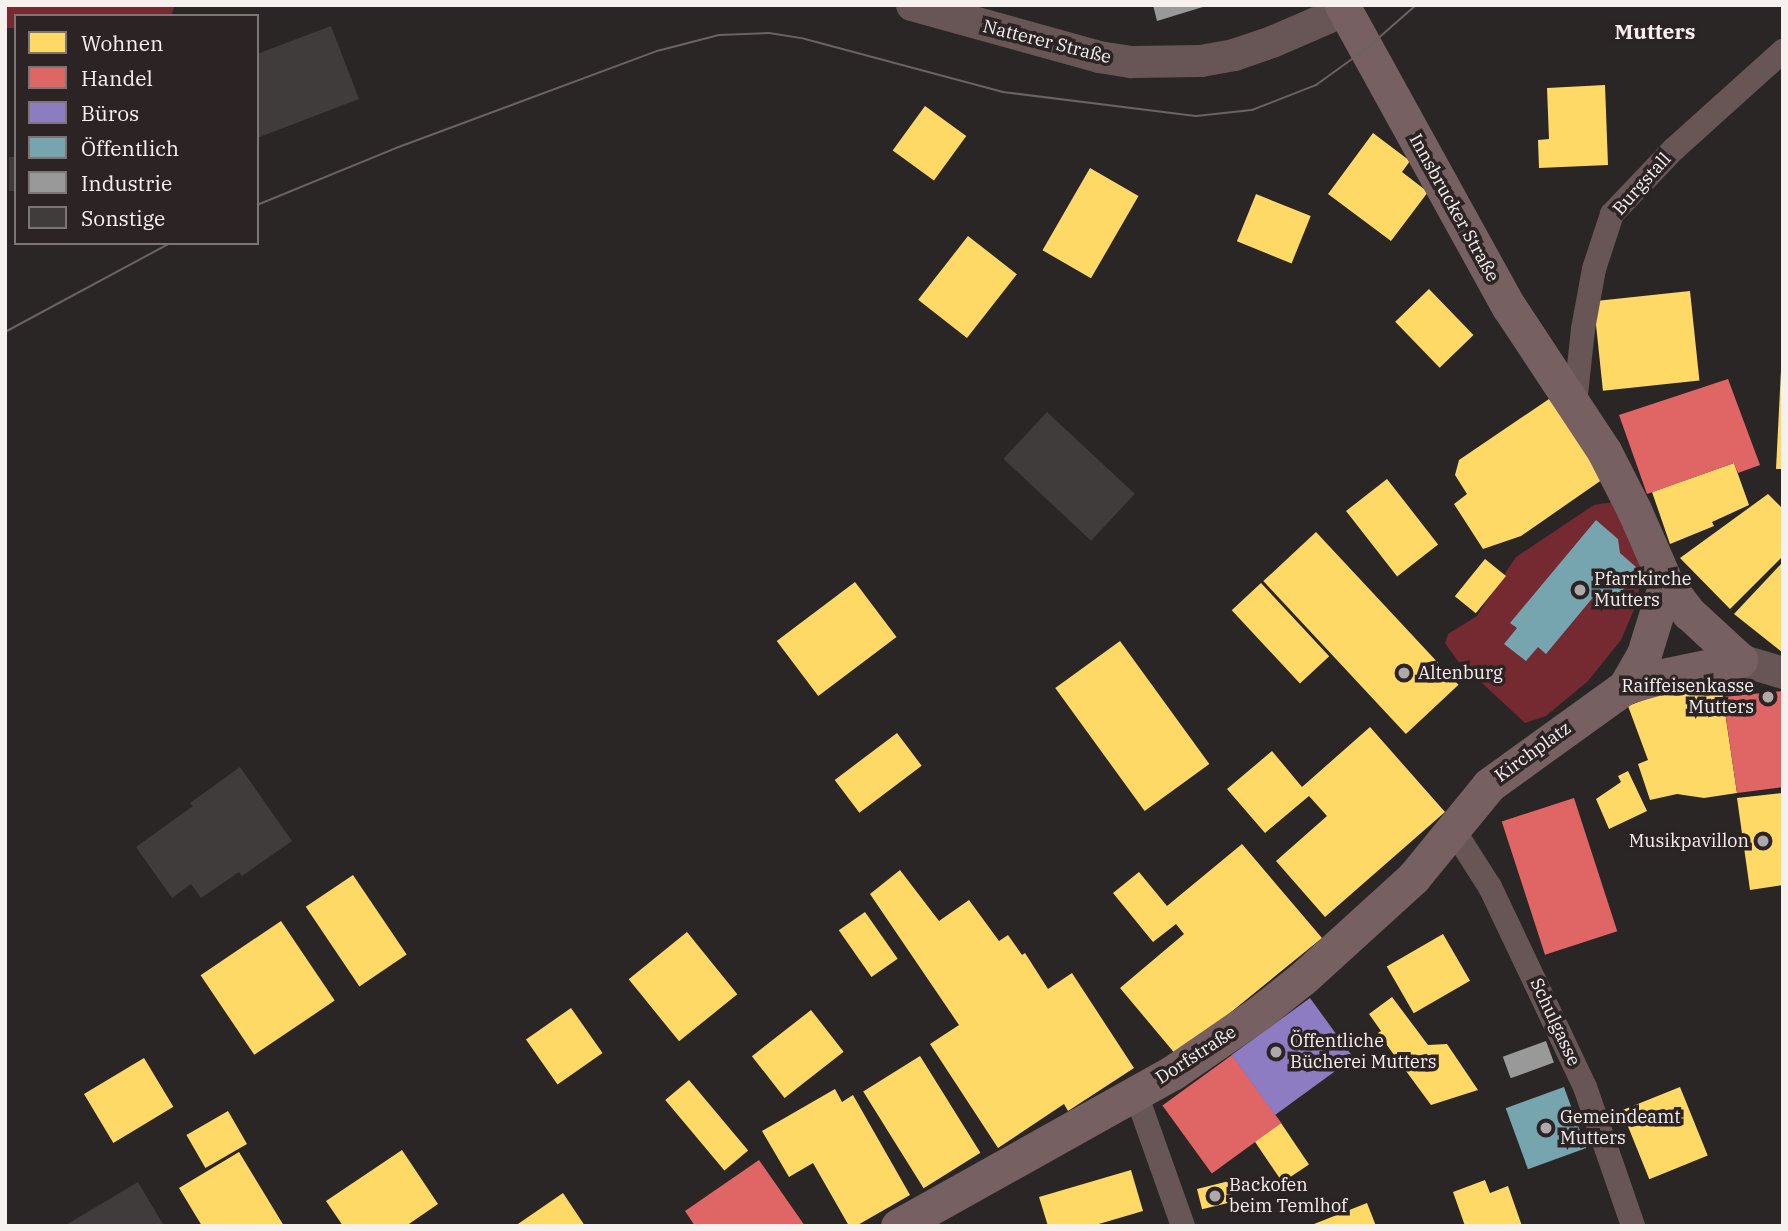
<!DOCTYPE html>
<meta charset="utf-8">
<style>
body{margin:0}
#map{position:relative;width:1788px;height:1231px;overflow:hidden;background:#2a2626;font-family:"IBM Plex Serif",serif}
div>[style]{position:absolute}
.green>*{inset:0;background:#742a30}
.homes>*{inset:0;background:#ffd966;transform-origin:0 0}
.shops>*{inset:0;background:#e06666;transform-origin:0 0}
.offices>*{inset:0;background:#8e7cc3;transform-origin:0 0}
.public>*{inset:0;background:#76a5af;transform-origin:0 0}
.industry>*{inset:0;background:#999;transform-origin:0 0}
.building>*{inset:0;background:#413c3c;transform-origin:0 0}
.minor>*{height:24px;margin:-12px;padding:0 12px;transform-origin:12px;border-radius:12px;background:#685656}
.tertiary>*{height:32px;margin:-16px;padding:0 16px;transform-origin:16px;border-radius:16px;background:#685656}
.secondary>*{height:35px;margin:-17.5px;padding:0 17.5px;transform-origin:17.5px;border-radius:17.5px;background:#766061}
.tram>*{height:2px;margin:-1px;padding:0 1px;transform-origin:1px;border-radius:1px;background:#6b6262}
.dots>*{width:19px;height:19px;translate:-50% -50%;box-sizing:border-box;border:4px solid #2c2424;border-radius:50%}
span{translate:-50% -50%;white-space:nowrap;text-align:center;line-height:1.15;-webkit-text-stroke:7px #2c2424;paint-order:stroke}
.street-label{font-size:18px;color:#f6f0ef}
.poi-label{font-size:18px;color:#f6f0ef}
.left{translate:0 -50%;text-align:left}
.right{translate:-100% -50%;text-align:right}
.quarter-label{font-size:21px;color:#f6f0ef;font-weight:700}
.frame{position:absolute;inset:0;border:7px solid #f6f0ef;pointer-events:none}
.legend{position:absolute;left:14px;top:14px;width:245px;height:231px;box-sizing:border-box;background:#2c2424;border:2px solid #7d7675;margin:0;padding:9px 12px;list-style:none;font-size:21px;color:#f6f0ef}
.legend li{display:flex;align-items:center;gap:14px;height:35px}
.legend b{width:35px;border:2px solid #7d7675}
</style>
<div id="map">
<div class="green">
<div style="clip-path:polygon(5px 5px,175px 5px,171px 16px,16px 16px,16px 28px,5px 28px)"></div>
<div style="clip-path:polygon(1613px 502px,1641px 564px,1638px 600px,1621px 640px,1588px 681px,1546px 716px,1525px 723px,1457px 660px,1445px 643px,1448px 634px,1477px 616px,1516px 557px,1594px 505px)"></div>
</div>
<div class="homes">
<div style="clip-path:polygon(1605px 85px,1608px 165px,1539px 168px,1538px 140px,1549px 139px,1547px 88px)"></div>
<div style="left:925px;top:106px;width:51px;height:55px;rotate:36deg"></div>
<div style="clip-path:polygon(1373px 133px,1410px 161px,1402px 172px,1428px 192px,1391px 241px,1328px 194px)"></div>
<div style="left:1090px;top:168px;width:56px;height:95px;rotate:30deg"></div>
<div style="left:1256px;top:194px;width:59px;height:51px;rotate:22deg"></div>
<div style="left:968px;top:236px;width:62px;height:81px;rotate:38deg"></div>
<div style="left:1429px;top:289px;width:64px;height:47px;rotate:46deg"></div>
<div style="left:1690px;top:291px;width:90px;height:97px;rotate:84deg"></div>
<div style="clip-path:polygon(1781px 370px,1783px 370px,1783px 469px,1776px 469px)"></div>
<div style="clip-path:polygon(1549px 399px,1606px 477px,1521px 536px,1483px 549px,1454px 504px,1467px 494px,1455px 475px,1459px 460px)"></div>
<div style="clip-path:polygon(1734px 463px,1749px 505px,1712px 522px,1714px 526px,1670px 544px,1652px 492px)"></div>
<div style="left:1387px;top:479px;width:83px;height:52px;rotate:52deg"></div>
<div style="clip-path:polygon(1768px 494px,1783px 509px,1783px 556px,1730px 609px,1680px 558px)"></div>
<div style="left:1316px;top:532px;width:209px;height:72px;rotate:47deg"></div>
<div style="left:1485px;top:559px;width:27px;height:48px;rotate:39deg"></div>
<div style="clip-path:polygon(1781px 564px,1783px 565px,1783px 653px,1734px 614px)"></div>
<div style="left:855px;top:582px;width:69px;height:98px;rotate:53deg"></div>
<div style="left:1261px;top:583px;width:100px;height:40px;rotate:47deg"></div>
<div style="left:1120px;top:641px;width:152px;height:80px;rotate:54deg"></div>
<div style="clip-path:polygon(1719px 671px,1737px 793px,1704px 798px,1677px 794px,1650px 800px,1638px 764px,1648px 760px,1628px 706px)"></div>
<div style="clip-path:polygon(1370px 727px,1445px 812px,1325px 917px,1276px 861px,1327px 816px,1309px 796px,1265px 833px,1227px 789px,1272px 751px,1302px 787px)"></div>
<div style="left:897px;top:733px;width:41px;height:78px;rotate:53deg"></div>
<div style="clip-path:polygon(1628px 771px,1647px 811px,1609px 829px,1596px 799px,1621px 782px,1618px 776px)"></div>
<div style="clip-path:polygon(1783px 793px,1783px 885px,1750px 890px,1737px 798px)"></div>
<div style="clip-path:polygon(1242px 844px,1322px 938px,1177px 1056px,1120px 988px,1184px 934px,1176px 924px,1153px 942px,1113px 893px,1139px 872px,1167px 906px)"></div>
<div style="clip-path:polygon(900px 870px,939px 921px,969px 900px,999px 941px,1008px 935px,1022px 955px,1025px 953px,1048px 989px,1072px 973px,1134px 1068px,1068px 1111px,1064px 1104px,998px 1148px,930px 1044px,959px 1025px,870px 894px)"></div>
<div style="left:353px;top:875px;width:96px;height:57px;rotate:56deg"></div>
<div style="left:865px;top:912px;width:57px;height:32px;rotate:55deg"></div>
<div style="left:281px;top:921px;width:96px;height:97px;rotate:56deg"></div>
<div style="left:687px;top:932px;width:80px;height:75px;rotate:51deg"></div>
<div style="left:1443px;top:934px;width:54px;height:65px;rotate:60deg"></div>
<div style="clip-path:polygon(1392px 997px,1428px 1045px,1447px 1044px,1478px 1090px,1431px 1105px,1378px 1033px,1381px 1031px,1369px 1014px)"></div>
<div style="left:571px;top:1008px;width:55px;height:55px;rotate:55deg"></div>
<div style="left:811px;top:1010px;width:53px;height:75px;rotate:52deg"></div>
<div style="left:920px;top:1056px;width:114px;height:67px;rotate:58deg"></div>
<div style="left:144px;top:1058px;width:57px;height:70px;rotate:59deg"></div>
<div style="left:689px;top:1080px;width:92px;height:31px;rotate:50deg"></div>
<div style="left:1680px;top:1087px;width:74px;height:63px;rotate:68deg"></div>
<div style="clip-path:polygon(835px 1089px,842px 1102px,853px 1095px,910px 1195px,856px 1226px,849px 1226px,813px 1163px,789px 1177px,762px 1131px)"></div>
<div style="left:228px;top:1111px;width:38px;height:48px;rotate:60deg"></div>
<div style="left:1281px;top:1123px;width:50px;height:32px;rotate:56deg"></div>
<div style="clip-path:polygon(402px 1150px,438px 1204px,406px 1226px,343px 1226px,326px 1201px)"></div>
<div style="clip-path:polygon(239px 1152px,284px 1226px,202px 1226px,179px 1188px)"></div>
<div style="clip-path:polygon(1131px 1170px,1143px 1211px,1092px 1226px,1048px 1226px,1039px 1197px)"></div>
<div style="clip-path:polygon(1485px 1180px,1490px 1193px,1508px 1186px,1522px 1226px,1465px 1226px,1453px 1192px)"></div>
<div style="left:1229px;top:1181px;width:21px;height:33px;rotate:76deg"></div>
<div style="clip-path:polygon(563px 1193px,585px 1226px,515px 1226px)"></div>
<div style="clip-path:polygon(1367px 1203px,1376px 1226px,1309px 1226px)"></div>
</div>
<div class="shops">
<div style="clip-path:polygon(1728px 379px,1760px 465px,1738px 473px,1734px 463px,1647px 494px,1619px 415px)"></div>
<div style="clip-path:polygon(1783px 691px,1783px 787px,1737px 793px,1723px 697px)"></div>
<div style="left:1574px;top:798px;width:140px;height:76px;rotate:72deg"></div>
<div style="left:1232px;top:1055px;width:84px;height:86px;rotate:54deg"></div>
<div style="clip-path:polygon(759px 1160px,805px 1226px,695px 1226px,685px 1211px)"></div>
</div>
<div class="offices">
<div style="left:1310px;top:998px;width:74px;height:97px;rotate:54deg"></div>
</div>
<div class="public">
<div style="clip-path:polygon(1596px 520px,1618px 539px,1620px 553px,1636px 567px,1624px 582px,1627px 585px,1608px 606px,1595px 595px,1546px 654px,1538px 647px,1526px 661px,1504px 644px,1517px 628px,1510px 623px)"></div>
<div style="left:1564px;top:1087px;width:65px;height:62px;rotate:70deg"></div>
</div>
<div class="industry">
<div style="clip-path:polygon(1153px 5px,1206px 5px,1206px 6px,1157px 21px)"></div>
<div style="left:1546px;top:1041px;width:23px;height:46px;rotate:70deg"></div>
</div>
<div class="building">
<div style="clip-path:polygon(331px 26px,359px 99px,257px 138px,257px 54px)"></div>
<div style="left:9px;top:157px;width:7px;height:34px"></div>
<div style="left:1047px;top:412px;width:120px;height:64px;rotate:43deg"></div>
<div style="clip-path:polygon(240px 767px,292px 841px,242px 876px,239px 872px,201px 898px,191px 884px,172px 898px,136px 847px,193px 806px,190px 803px)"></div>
<div style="clip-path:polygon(138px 1182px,164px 1226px,64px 1226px)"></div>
</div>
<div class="minor">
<div style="left:1575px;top:404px;width:75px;rotate:-83.9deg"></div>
<div style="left:1583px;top:329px;width:61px;rotate:-79.6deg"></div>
<div style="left:1594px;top:269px;width:58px;rotate:-71.9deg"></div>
<div style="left:1612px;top:214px;width:90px;rotate:-46.4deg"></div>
<div style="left:1674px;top:149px;width:147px;rotate:-42deg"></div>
<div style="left:1453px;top:829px;width:69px;rotate:57.5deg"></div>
<div style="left:1490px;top:887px;width:221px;rotate:64.6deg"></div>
<div style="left:1585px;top:1087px;width:147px;rotate:70.9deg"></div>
<div style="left:1136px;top:1094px;width:140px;rotate:70.4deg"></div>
</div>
<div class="tertiary">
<div style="left:912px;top:5px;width:194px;rotate:15.5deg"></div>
<div style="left:1099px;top:57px;width:33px;rotate:9deg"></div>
<div style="left:1132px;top:62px;width:69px;rotate:-0.8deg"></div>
<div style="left:1201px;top:61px;width:34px;rotate:-10deg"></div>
<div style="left:1234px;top:55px;width:40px;rotate:-18.9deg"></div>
<div style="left:1272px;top:42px;width:78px;rotate:-23.3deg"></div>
<div style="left:1740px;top:660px;width:45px;rotate:16.8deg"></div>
</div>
<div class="secondary">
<div style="left:1342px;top:5px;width:345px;rotate:61.1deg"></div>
<div style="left:1509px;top:307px;width:173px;rotate:56.6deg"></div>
<div style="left:1604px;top:451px;width:66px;rotate:63deg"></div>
<div style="left:1634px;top:510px;width:80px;rotate:66.3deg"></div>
<div style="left:1666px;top:583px;width:38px;rotate:53deg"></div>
<div style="left:1689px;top:613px;width:69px;rotate:42.7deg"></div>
<div style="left:1625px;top:687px;width:38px;rotate:-60deg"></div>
<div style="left:1644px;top:654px;width:74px;rotate:-72.8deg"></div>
<div style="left:898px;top:1226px;width:314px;rotate:-29.2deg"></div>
<div style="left:1172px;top:1073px;width:106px;rotate:-34.6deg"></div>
<div style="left:1259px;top:1013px;width:56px;rotate:-38.5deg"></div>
<div style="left:1303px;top:978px;width:149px;rotate:-42.3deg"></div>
<div style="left:1413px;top:878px;width:120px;rotate:-50.7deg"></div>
<div style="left:1489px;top:785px;width:168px;rotate:-35.8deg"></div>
<div style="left:1625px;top:687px;width:40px;rotate:-16deg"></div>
<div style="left:1663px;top:676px;width:79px;rotate:-11.7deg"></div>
</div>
<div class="tram">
<div style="left:257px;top:205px;width:150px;rotate:-22.3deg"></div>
<div style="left:396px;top:148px;width:278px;rotate:-20.4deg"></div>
<div style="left:657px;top:51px;width:64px;rotate:-14.5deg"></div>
<div style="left:719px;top:35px;width:50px;rotate:-2.3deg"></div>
<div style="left:769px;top:33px;width:36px;rotate:9deg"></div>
<div style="left:805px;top:39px;width:205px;rotate:15deg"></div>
<div style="left:1003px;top:92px;width:194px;rotate:7.1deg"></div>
<div style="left:1196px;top:116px;width:56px;rotate:-6.1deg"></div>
<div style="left:1252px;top:110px;width:69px;rotate:-21.3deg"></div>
<div style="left:1316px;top:85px;width:62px;rotate:-35.8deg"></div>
<div style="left:1366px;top:49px;width:67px;rotate:-41.3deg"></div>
<div style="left:5px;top:332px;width:187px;rotate:-28.3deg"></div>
</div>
<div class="dots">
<div style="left:1580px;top:590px;background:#afa9a9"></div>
<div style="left:1404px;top:673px;background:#afa9a9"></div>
<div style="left:1768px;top:697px;background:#afa9a9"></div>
<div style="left:1763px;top:841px;background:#afa9a9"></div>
<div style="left:1276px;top:1052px;background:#afa9a9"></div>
<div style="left:1546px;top:1128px;background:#afa9a9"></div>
<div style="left:1215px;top:1196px;background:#afa9a9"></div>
</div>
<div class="street-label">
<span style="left:1047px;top:42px;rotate:14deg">Natterer Straße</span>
<span style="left:1642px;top:184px;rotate:-48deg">Burgstall</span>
<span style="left:1454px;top:208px;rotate:61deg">Innsbrucker Straße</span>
<span style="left:1533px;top:752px;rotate:-36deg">Kirchplatz</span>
<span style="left:1555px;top:1022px;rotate:65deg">Schulgasse</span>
<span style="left:1196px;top:1055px;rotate:-33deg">Dorfstraße</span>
</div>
<div class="poi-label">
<span class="left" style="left:1594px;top:590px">Pfarrkirche<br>Mutters</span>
<span class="left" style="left:1418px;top:673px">Altenburg</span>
<span class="right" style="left:1754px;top:697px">Raiffeisenkasse<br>Mutters</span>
<span class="right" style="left:1749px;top:841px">Musikpavillon</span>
<span class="left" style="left:1290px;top:1052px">Öffentliche<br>Bücherei Mutters</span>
<span class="left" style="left:1560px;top:1128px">Gemeindeamt<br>Mutters</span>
<span class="left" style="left:1229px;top:1196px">Backofen<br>beim Temlhof</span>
</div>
<div class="quarter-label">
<span style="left:1655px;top:31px">Mutters</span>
</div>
<div class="frame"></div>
<ul class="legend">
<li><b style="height:19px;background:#ffd966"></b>Wohnen</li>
<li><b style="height:19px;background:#e06666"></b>Handel</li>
<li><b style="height:19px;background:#8e7cc3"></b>Büros</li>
<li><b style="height:19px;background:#76a5af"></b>Öffentlich</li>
<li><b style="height:19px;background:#999"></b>Industrie</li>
<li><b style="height:19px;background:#413c3c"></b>Sonstige</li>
</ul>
</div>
